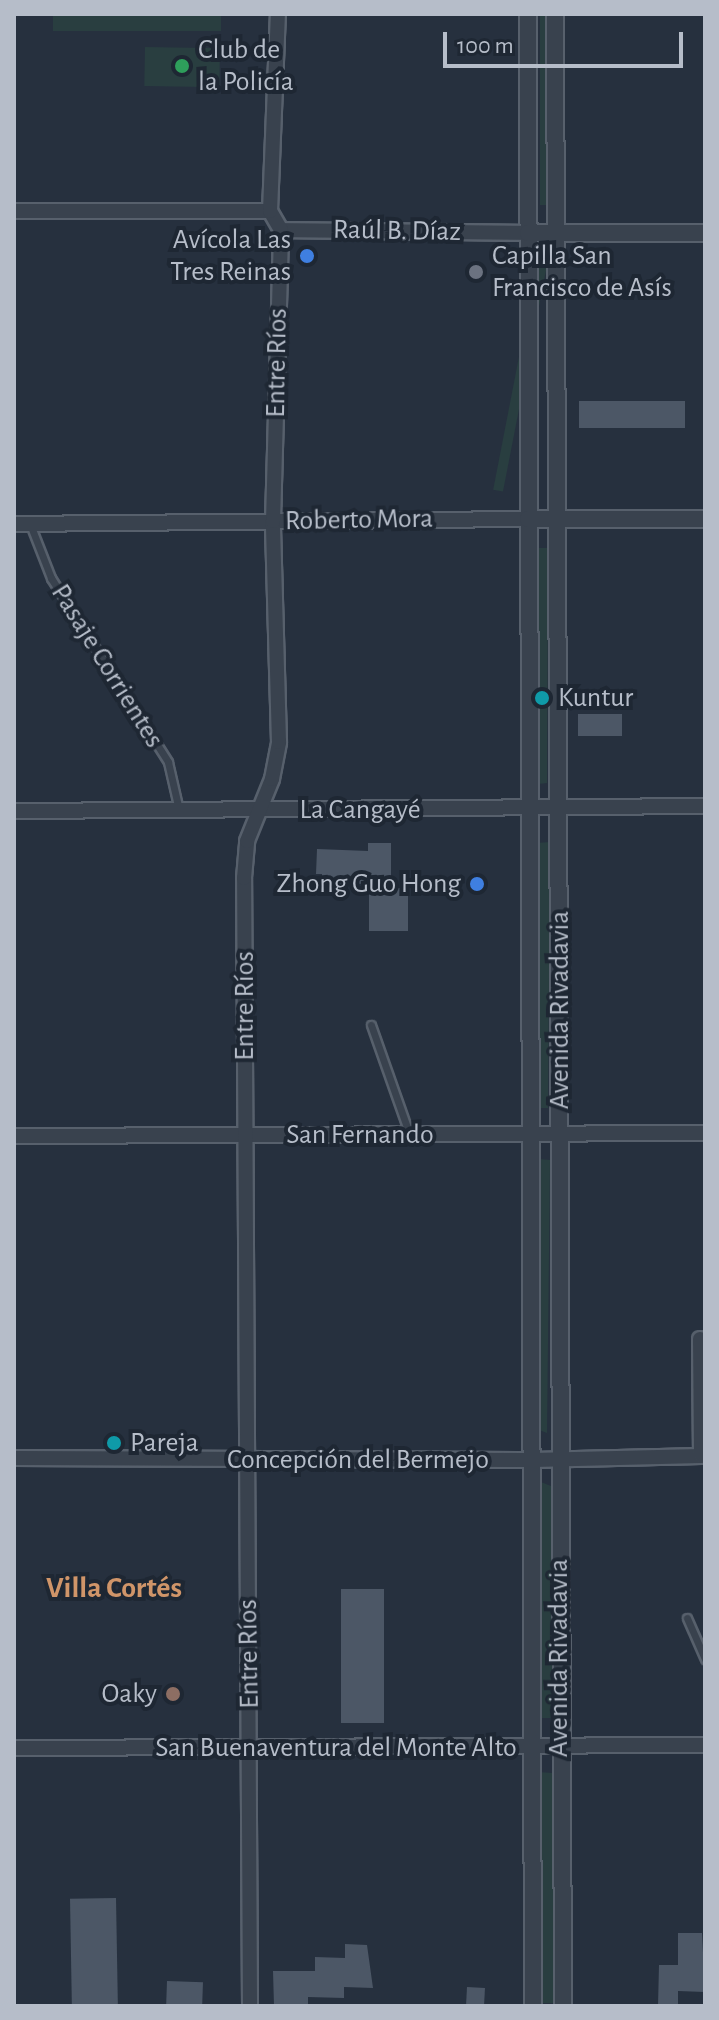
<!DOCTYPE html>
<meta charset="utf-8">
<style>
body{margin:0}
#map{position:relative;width:719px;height:2020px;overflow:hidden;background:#26303e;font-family:"Alegreya Sans",sans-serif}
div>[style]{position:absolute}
.green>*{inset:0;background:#293e40;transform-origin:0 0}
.building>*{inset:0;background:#4c5766;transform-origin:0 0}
.roads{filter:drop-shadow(2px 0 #57606c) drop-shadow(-2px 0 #57606c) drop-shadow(0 2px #57606c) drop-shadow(0 -2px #57606c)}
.service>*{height:7px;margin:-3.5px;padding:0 3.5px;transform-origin:3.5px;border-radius:3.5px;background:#39424e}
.minor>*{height:14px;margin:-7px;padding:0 7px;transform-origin:7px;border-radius:7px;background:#39424e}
.tertiary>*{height:16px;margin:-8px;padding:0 8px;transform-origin:8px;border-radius:8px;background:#39424e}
.dots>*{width:22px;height:22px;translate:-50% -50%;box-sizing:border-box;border:4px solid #1e2733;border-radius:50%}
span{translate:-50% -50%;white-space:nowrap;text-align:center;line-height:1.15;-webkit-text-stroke:8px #1e2733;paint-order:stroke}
.poi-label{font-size:28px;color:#b6bdc9}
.left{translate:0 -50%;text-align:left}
.right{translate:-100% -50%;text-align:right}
.street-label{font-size:28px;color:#b6bdc9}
.neighbourhood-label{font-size:30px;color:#d09569;font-weight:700}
.frame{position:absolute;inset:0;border:16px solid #b6bdc9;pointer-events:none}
.scale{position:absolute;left:443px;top:32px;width:240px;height:36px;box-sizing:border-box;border:4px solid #b6bdc9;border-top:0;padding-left:10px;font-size:24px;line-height:28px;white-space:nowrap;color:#b6bdc9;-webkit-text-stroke:6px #1e2733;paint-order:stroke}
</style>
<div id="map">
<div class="green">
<div style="left:53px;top:14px;width:168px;height:17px"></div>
<div style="left:540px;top:14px;width:8px;height:191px"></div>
<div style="left:145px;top:47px;width:75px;height:39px;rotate:1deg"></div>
<div style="left:538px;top:259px;width:10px;height:235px;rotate:11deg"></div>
<div style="clip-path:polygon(537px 548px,548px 548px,547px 783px,538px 784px)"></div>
<div style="clip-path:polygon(550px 842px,548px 1108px,537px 1108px,536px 843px)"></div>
<div style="clip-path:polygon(538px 1159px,550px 1160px,547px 1433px,539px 1430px)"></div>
<div style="clip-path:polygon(541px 1482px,551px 1486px,553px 1718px,541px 1718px)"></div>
<div style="clip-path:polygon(539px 1772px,552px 1773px,556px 2003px,538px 2003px)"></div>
</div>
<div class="building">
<div style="left:579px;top:401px;width:106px;height:27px"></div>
<div style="left:578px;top:714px;width:44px;height:22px"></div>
<div style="clip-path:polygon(368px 843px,391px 843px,391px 888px,408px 888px,408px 931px,369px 931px,369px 884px,322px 883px,322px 874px,316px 874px,317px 849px,368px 851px)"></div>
<div style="left:341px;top:1589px;width:43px;height:134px"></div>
<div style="left:116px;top:1898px;width:108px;height:46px;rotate:89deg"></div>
<div style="clip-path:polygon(678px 1933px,702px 1933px,705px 1992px,678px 1991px,678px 2006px,658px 2006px,659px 1965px,678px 1965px)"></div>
<div style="clip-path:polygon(345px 1944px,367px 1945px,373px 1988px,344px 1987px,344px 1998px,308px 1997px,308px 2006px,274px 2006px,273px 1971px,315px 1971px,315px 1957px,345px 1958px)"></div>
<div style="left:167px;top:1981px;width:36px;height:25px;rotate:2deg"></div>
<div style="left:467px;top:1987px;width:18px;height:19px;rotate:3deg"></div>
</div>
<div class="roads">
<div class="service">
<div style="left:30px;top:524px;width:58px;rotate:68.7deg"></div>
<div style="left:51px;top:578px;width:218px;rotate:57.5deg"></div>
<div style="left:168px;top:762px;width:49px;rotate:77.1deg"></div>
<div style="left:371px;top:1025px;width:118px;rotate:70.6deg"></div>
<div style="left:687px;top:1618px;width:45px;rotate:66.3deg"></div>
</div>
<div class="minor">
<div style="left:14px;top:211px;width:256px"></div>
<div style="left:281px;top:230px;width:247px;rotate:0.7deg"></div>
<div style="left:14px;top:524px;width:514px;rotate:-0.56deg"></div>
<div style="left:14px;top:811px;width:691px;rotate:-0.41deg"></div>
<div style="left:14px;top:1136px;width:691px;rotate:-0.25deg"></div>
<div style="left:14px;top:1458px;width:519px;rotate:0.22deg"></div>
<div style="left:533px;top:1460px;width:168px;rotate:-1.4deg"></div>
<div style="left:701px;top:1456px;width:117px;rotate:-90.5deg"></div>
<div style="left:14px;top:1748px;width:691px;rotate:-0.25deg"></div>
<div style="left:250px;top:2006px;width:1128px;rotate:-90.3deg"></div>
<div style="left:244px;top:878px;width:37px;rotate:-85deg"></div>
<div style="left:247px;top:841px;width:67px;rotate:-68deg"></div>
<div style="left:272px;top:779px;width:38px;rotate:-79deg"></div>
<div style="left:279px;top:742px;width:221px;rotate:-91.6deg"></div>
<div style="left:273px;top:521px;width:291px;rotate:-88.4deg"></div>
<div style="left:281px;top:230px;width:22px;rotate:-120deg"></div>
<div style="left:270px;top:211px;width:197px;rotate:-87.7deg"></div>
</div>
<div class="tertiary">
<div style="left:528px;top:14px;width:1992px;rotate:89.86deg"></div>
<div style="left:555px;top:14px;width:1992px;rotate:89.77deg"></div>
<div style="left:528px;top:233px;width:177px"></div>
<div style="left:528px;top:519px;width:177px"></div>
</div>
</div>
<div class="dots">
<div style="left:182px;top:66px;background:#2e9e5b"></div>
<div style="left:307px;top:256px;background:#3f7fe0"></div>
<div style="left:476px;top:272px;background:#6b7280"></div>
<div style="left:542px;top:698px;background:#0f9aa8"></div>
<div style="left:477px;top:884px;background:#3f7fe0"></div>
<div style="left:114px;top:1443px;background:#0f9aa8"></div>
<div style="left:173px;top:1694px;background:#8d6e63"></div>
</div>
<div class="poi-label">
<span class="left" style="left:198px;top:66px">Club de<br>la Policía</span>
<span class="right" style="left:291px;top:256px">Avícola Las<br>Tres Reinas</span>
<span class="left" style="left:492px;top:272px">Capilla San<br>Francisco de Asís</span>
<span class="left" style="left:558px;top:698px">Kuntur</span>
<span class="right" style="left:461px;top:884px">Zhong Guo Hong</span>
<span class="left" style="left:130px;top:1443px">Pareja</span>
<span class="right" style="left:157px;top:1694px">Oaky</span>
</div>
<div class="street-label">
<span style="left:397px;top:231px;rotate:1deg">Raúl B. Díaz</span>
<span style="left:277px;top:363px;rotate:-89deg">Entre Ríos</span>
<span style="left:359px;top:520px;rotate:-1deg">Roberto Mora</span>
<span style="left:107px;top:666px;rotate:58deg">Pasaje Corrientes</span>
<span style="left:360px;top:810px">La Cangayé</span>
<span style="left:245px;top:1006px;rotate:-90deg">Entre Ríos</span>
<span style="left:560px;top:1010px;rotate:-90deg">Avenida Rivadavia</span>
<span style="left:360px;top:1135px">San Fernando</span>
<span style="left:358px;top:1460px">Concepción del Bermejo</span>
<span style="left:249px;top:1654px;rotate:-91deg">Entre Ríos</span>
<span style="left:559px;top:1658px;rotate:-90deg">Avenida Rivadavia</span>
<span style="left:336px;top:1748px">San Buenaventura del Monte Alto</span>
</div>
<div class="neighbourhood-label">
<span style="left:114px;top:1588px">Villa Cortés</span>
</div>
<div class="frame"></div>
<div class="scale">100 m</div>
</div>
